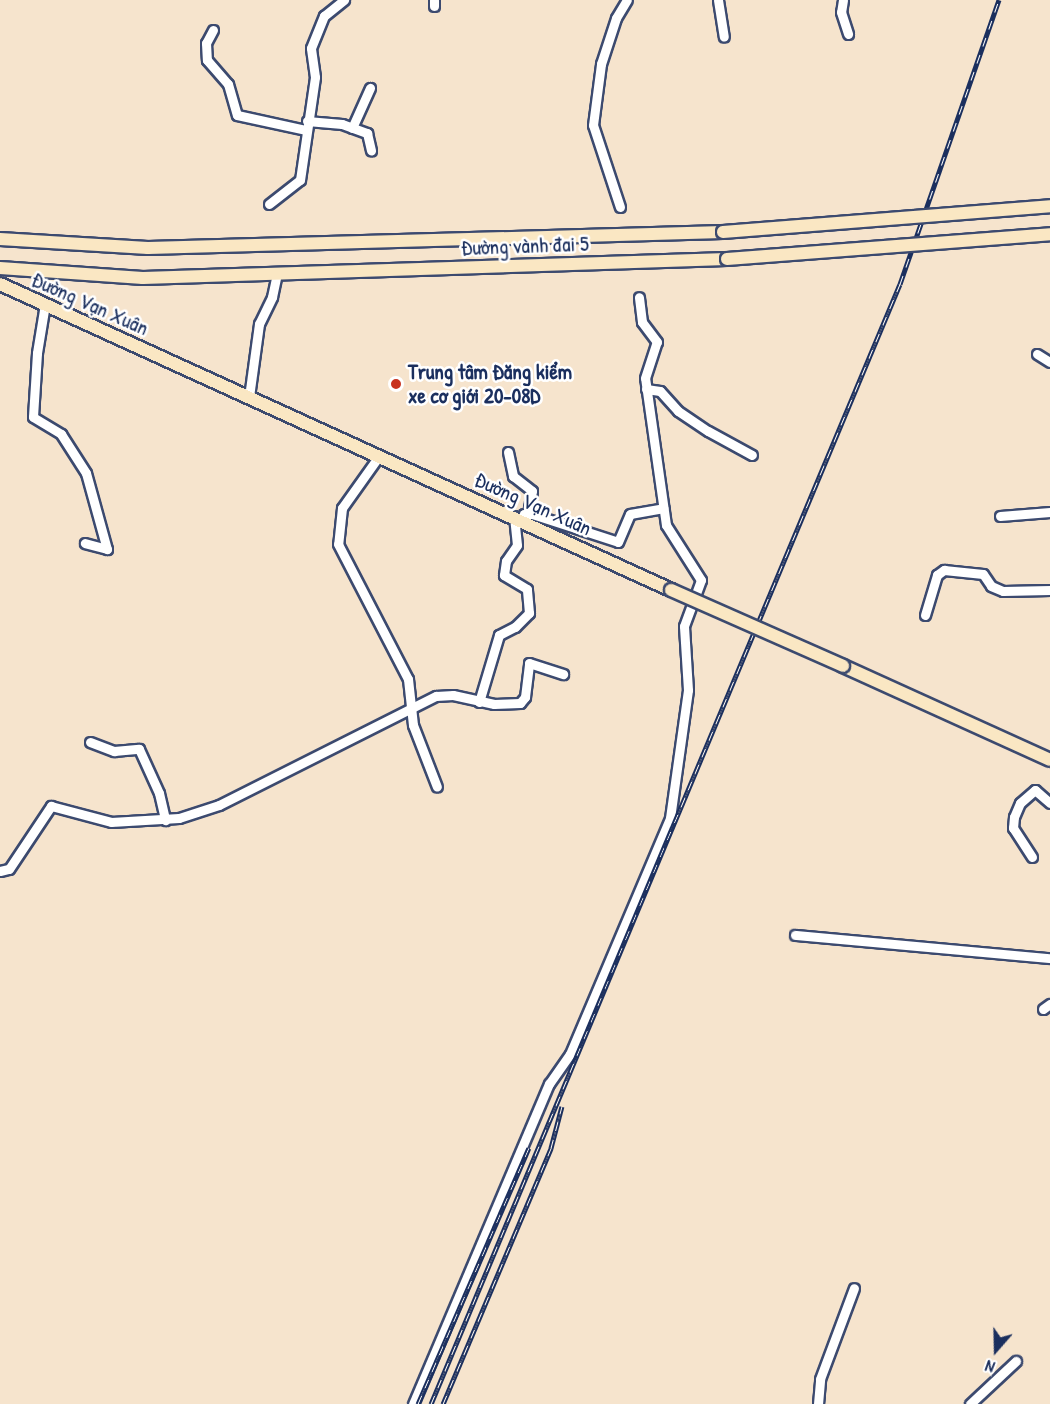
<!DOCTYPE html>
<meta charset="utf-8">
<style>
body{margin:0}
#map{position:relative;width:1050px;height:1404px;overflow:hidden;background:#f6e4cd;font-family:"Patrick Hand",sans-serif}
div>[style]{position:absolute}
.roads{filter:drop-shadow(2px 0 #3c4a6f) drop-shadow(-2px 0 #3c4a6f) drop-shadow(0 2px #3c4a6f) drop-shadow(0 -2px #3c4a6f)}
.street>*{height:9px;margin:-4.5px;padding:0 4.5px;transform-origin:4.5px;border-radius:4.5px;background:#fff}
.secondary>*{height:12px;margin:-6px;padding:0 6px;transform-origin:6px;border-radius:6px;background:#fae7c3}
.rail>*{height:5px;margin-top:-2.5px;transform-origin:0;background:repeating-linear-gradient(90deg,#fff 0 9px,#1b2f5e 0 18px);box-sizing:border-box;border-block:2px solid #1b2f5e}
.bridges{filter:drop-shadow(2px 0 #3c4a6f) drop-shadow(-2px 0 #3c4a6f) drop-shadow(0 2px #3c4a6f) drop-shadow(0 -2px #3c4a6f)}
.secondary-bridge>*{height:12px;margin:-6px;padding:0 6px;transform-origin:6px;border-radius:6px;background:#fae7c3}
.dots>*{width:16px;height:16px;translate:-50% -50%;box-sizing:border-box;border:3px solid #fff;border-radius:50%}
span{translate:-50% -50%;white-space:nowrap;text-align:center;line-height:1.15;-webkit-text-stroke:5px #fff;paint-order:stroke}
.street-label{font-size:21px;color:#1b2f5e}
.poi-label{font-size:21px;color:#1b2f5e;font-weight:700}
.left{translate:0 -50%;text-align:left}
.north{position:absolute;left:966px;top:1320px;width:60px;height:60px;-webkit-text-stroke:4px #fff;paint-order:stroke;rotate:200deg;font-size:16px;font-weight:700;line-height:24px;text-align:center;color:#1b2f5e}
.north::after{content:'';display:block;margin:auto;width:21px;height:27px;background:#1b2f5e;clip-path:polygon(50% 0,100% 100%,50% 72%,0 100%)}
</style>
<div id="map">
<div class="roads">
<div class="street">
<div style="left:434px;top:0;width:6px;rotate:90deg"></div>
<div style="left:718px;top:0;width:37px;rotate:81deg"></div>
<div style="left:843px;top:0;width:12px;rotate:99deg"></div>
<div style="left:841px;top:12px;width:23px;rotate:72deg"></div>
<div style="left:213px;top:30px;width:15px;rotate:118deg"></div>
<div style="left:206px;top:43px;width:17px;rotate:87deg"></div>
<div style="left:207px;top:60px;width:32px;rotate:49deg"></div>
<div style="left:228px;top:84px;width:32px;rotate:74deg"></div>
<div style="left:237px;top:115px;width:71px;rotate:12.3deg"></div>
<div style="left:307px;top:121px;width:35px;rotate:5deg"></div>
<div style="left:342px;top:124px;width:27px;rotate:20deg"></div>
<div style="left:367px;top:133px;width:18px;rotate:77deg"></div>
<div style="left:352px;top:128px;width:44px;rotate:-65.8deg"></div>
<div style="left:269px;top:204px;width:39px;rotate:-38deg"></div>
<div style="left:300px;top:180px;width:104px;rotate:-81.7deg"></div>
<div style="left:315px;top:77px;width:29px;rotate:-98deg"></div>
<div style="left:311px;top:48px;width:35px;rotate:-68deg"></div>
<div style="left:324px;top:16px;width:26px;rotate:-39deg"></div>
<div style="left:620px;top:207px;width:86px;rotate:-108.2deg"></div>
<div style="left:593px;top:125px;width:62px;rotate:-82.5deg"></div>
<div style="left:601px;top:64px;width:48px;rotate:-71.9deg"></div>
<div style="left:616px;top:18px;width:21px;rotate:-59deg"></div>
<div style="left:45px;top:304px;width:50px;rotate:99.3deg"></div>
<div style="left:37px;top:353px;width:64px;rotate:93.6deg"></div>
<div style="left:33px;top:417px;width:33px;rotate:31deg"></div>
<div style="left:61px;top:434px;width:46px;rotate:57.3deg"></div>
<div style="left:86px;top:473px;width:79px;rotate:74.6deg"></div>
<div style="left:107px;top:549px;width:23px;rotate:-165deg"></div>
<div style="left:1037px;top:354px;width:15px;rotate:32deg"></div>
<div style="left:646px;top:389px;width:14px;rotate:8deg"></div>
<div style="left:660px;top:391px;width:27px;rotate:48deg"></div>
<div style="left:678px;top:411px;width:36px;rotate:34deg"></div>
<div style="left:708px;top:431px;width:50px;rotate:28.6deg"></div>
<div style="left:249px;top:397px;width:74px;rotate:-82.2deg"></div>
<div style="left:259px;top:324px;width:30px;rotate:-64deg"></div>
<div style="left:272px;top:297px;width:19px;rotate:-78deg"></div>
<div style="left:508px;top:452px;width:25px;rotate:78deg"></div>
<div style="left:513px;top:476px;width:24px;rotate:38deg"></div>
<div style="left:532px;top:491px;width:22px;rotate:100deg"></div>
<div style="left:379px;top:456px;width:64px;rotate:125.4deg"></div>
<div style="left:342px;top:508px;width:36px;rotate:96deg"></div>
<div style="left:338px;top:544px;width:152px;rotate:62.6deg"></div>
<div style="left:408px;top:679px;width:46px;rotate:83.8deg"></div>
<div style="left:413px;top:725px;width:66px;rotate:68.8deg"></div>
<div style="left:1000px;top:516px;width:50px;rotate:-4.6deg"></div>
<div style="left:523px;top:517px;width:3px;rotate:-72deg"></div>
<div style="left:524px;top:514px;width:8px"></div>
<div style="left:532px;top:514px;width:90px;rotate:18deg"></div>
<div style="left:618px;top:542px;width:30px;rotate:-67deg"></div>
<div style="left:630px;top:514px;width:34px;rotate:-10deg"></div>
<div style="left:925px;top:615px;width:42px;rotate:-73.3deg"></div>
<div style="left:937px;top:575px;width:9px;rotate:-36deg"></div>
<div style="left:944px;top:570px;width:39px;rotate:6deg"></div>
<div style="left:983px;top:574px;width:14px;rotate:56deg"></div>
<div style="left:991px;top:586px;width:13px;rotate:23deg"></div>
<div style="left:1003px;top:591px;width:47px;rotate:-1.2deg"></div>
<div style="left:479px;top:702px;width:70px;rotate:-73.4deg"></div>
<div style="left:499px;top:635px;width:18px;rotate:-27deg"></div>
<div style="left:515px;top:627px;width:20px;rotate:-45deg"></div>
<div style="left:529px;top:613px;width:24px;rotate:-95deg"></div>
<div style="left:527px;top:589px;width:27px;rotate:-149deg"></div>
<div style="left:504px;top:575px;width:14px;rotate:-82deg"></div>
<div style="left:506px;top:561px;width:19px;rotate:-55deg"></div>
<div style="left:517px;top:545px;width:29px;rotate:-96deg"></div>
<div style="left:90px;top:742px;width:26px;rotate:21deg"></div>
<div style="left:114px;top:751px;width:25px;rotate:-5deg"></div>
<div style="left:139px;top:749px;width:48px;rotate:65.6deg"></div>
<div style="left:159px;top:793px;width:28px;rotate:77deg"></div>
<div style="left:1032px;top:857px;width:35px;rotate:-123deg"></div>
<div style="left:1013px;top:828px;width:11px;rotate:-85deg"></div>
<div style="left:1014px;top:817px;width:15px;rotate:-67deg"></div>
<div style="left:1020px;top:803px;width:20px;rotate:-41deg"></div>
<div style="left:1035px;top:790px;width:20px;rotate:41deg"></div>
<div style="left:0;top:871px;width:9px;rotate:-13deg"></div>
<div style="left:9px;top:869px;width:76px;rotate:-56.3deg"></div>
<div style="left:51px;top:806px;width:62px;rotate:14.9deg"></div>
<div style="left:111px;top:822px;width:68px;rotate:-3.4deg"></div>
<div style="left:179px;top:818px;width:42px;rotate:-18deg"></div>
<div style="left:219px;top:805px;width:243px;rotate:-26.7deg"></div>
<div style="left:436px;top:696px;width:17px;rotate:-3deg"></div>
<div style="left:453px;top:695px;width:42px;rotate:12.4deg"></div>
<div style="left:494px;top:704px;width:26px;rotate:-2deg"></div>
<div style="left:520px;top:703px;width:8px;rotate:-50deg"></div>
<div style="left:525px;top:697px;width:34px;rotate:-83deg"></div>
<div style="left:529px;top:663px;width:36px;rotate:18deg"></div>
<div style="left:795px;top:935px;width:256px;rotate:5.2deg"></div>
<div style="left:1043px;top:1009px;width:9px;rotate:-36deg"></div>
<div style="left:413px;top:1404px;width:348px;rotate:-67deg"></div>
<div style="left:549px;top:1084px;width:37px;rotate:-55deg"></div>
<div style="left:570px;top:1054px;width:256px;rotate:-67deg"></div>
<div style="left:670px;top:818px;width:129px;rotate:-82deg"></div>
<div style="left:688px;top:690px;width:64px;rotate:-93.6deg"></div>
<div style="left:684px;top:626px;width:49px;rotate:-69.7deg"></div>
<div style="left:701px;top:580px;width:65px;rotate:-122.5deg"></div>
<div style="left:666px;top:525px;width:148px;rotate:-98.1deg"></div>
<div style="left:645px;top:378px;width:38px;rotate:-72deg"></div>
<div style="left:657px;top:342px;width:25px;rotate:-127deg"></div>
<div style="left:642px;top:322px;width:25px;rotate:-97deg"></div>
<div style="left:818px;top:1404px;width:25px;rotate:-85deg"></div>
<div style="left:820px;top:1379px;width:97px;rotate:-69.5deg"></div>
<div style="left:970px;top:1404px;width:63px;rotate:-43.1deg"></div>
</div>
<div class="secondary">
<div style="left:0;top:239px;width:148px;rotate:3.5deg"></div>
<div style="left:148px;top:248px;width:575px;rotate:-1.59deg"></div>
<div style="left:0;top:268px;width:143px;rotate:4deg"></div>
<div style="left:143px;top:278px;width:584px;rotate:-1.86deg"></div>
<div style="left:0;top:284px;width:737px;rotate:24.51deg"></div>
<div style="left:843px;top:666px;width:227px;rotate:24.4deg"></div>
</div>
</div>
<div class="rail">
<div style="left:418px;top:1404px;width:279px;rotate:-66.6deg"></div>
<div style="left:431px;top:1404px;width:1214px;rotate:-67.28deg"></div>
<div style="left:900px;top:284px;width:301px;rotate:-70.8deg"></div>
<div style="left:443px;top:1404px;width:278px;rotate:-67.1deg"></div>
<div style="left:551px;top:1148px;width:43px;rotate:-75.3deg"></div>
</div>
<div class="bridges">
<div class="secondary-bridge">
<div style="left:723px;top:232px;width:328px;rotate:-4.5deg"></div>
<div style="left:727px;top:259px;width:324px;rotate:-4.4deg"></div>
<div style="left:671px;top:590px;width:188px;rotate:23.8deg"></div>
</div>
</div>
<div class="dots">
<div style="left:396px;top:384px;background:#c8321e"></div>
</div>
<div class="street-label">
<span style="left:525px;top:246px;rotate:-2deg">Đường vành đai 5</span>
<span style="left:90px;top:304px;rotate:24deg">Đường Vạn Xuân</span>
<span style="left:533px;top:504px;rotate:24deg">Đường Vạn Xuân</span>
</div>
<div class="poi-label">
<span class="left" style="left:408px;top:384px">Trung tâm Đăng kiểm<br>xe cơ giới 20-08D</span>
</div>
<div class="north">N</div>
</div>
